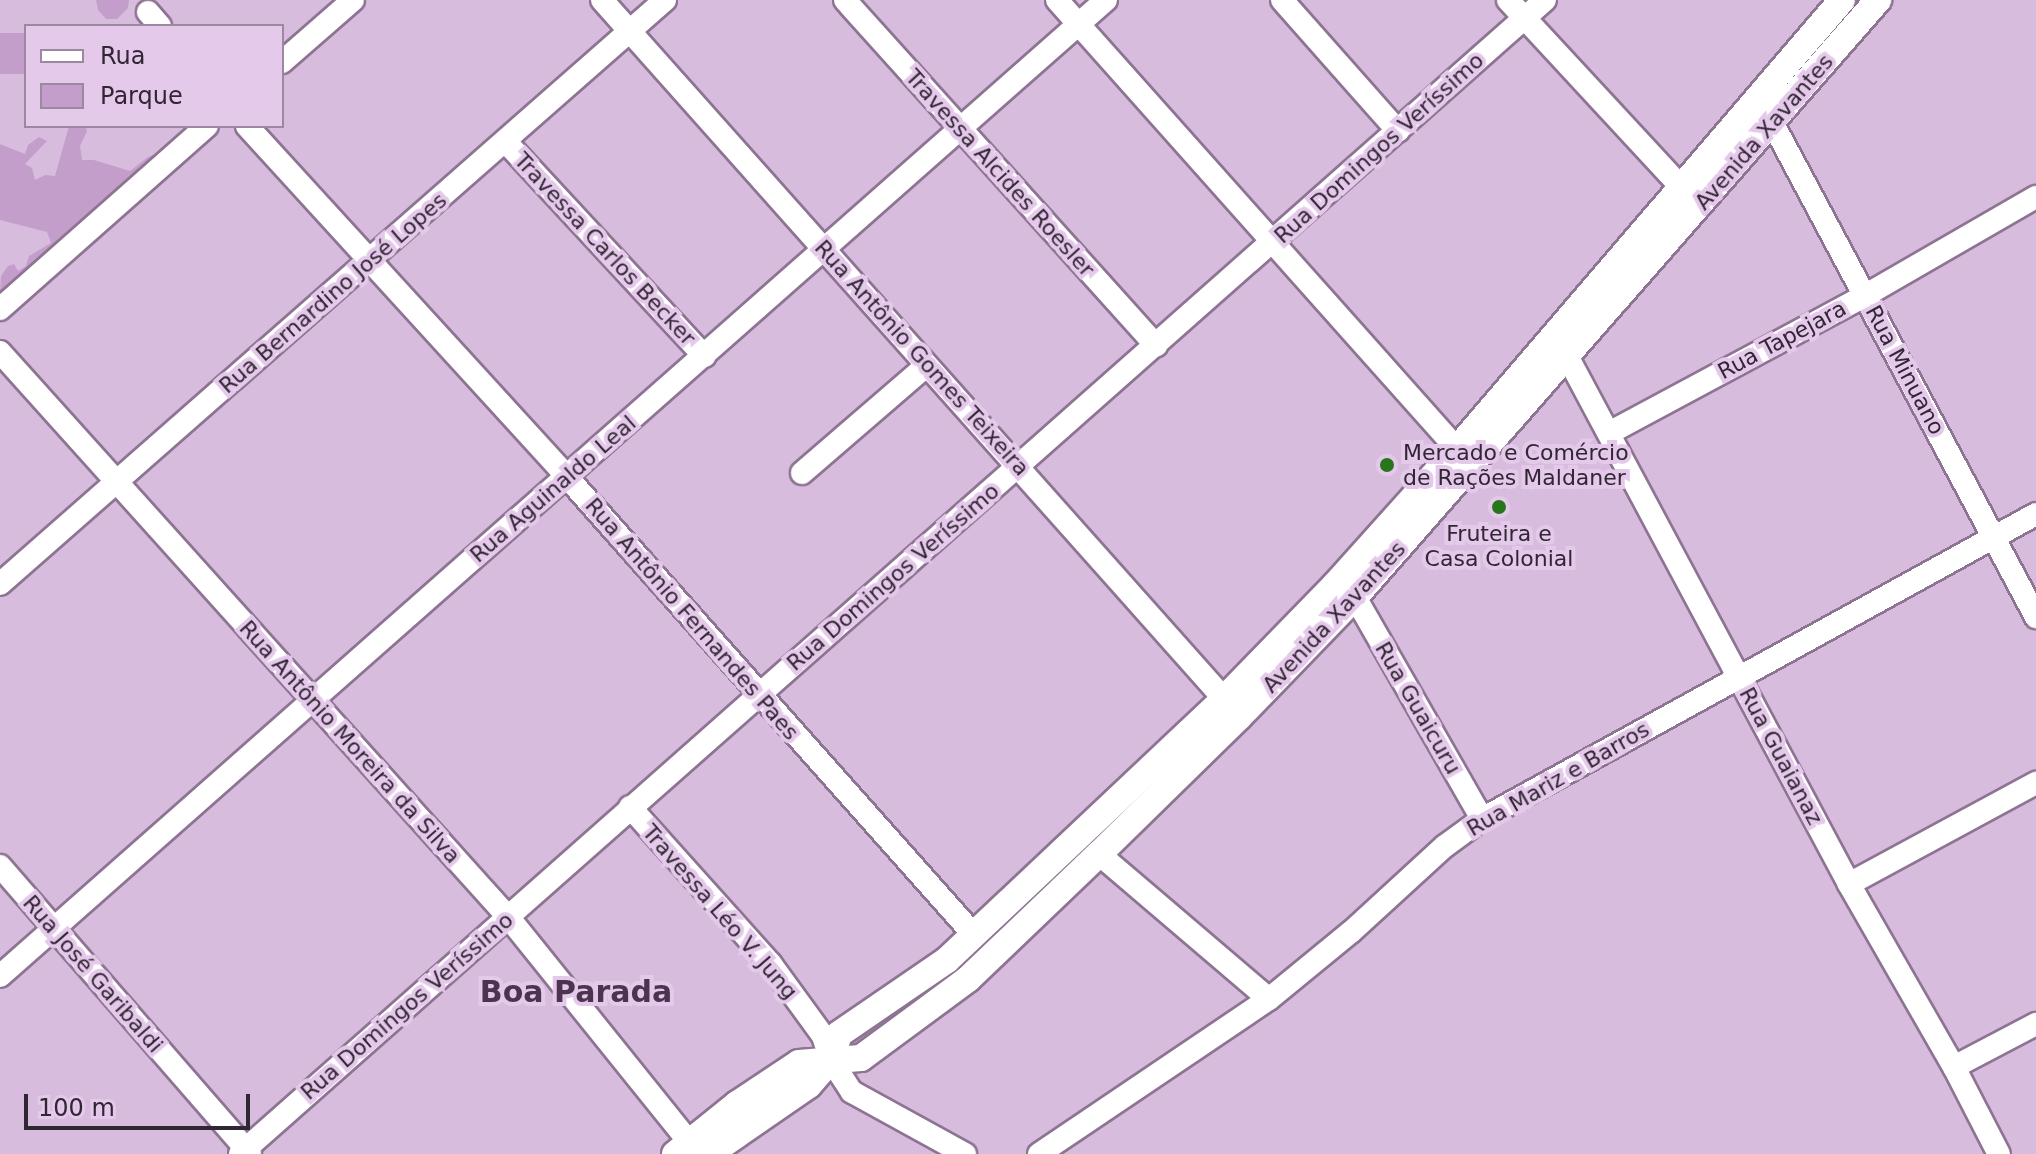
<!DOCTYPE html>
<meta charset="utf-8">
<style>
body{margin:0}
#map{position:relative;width:2036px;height:1154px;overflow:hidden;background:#d8bcde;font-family:"DejaVu Sans",sans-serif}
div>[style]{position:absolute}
.green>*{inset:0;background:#c49ecb;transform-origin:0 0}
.roads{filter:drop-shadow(2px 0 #8e7493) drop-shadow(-2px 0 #8e7493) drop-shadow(0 2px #8e7493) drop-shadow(0 -2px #8e7493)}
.minor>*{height:22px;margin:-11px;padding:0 11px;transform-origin:11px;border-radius:11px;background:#fff}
.major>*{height:26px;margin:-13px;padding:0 13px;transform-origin:13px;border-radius:13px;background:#fff}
.dots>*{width:22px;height:22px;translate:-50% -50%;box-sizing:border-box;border:4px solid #e5c9eb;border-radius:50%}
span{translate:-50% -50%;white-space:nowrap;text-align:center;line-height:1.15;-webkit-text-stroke:8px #e5c9eb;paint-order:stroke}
.street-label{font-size:22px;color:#312633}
.poi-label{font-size:22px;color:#312633}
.left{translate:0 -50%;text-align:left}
.district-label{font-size:30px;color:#4b3450;font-weight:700}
.legend{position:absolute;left:24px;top:24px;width:260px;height:104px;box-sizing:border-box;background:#e5c9eb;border:2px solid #9d88a1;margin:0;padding:10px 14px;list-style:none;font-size:24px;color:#312633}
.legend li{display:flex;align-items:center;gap:16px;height:40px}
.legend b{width:40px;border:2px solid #9d88a1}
.scale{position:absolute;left:24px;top:1094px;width:226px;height:36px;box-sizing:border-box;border:4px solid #312633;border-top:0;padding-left:10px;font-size:24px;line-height:28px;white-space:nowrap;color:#312633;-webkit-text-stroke:6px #e5c9eb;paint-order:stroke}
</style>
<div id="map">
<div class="green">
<div style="clip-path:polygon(96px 0,129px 0,128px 8px,117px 19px,106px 19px,98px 10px)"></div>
<div style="left:26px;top:33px;width:41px;height:26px;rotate:90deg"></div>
<div style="clip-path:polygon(69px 126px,85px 126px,87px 131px,80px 146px,82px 160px,94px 160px,130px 171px,148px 157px,157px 153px,160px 159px,0 296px,1px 276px,8px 266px,14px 264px,18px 271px,26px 266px,29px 256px,51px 243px,47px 232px,0 220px,0 144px,25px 154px,28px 145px,39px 137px,47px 141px,25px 164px,32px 168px,35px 180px,45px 175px,55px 176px)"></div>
</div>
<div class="roads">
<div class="minor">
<div style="left:602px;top:0;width:951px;rotate:48.33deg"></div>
<div style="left:845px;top:0;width:465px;rotate:48deg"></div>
<div style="left:1057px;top:0;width:601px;rotate:48.3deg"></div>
<div style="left:1282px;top:0;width:175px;rotate:48.5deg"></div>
<div style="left:1508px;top:0;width:271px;rotate:47.2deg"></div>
<div style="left:148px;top:12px;width:18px;rotate:49deg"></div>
<div style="left:282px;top:62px;width:94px;rotate:-41.1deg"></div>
<div style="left:1773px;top:124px;width:559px;rotate:61.92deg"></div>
<div style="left:247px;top:126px;width:475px;rotate:47.6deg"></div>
<div style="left:567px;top:477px;width:614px;rotate:48.37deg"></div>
<div style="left:506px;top:142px;width:292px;rotate:47.2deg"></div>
<div style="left:0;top:309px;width:276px;rotate:-41.5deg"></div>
<div style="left:0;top:352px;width:761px;rotate:48.04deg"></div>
<div style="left:509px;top:918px;width:287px;rotate:51.2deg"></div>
<div style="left:689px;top:1142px;width:12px;rotate:76deg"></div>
<div style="left:1567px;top:356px;width:599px;rotate:61.89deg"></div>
<div style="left:1849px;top:884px;width:211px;rotate:60.2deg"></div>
<div style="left:1954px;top:1067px;width:98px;rotate:62.7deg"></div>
<div style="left:1609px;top:433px;width:292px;rotate:-28.2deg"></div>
<div style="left:1866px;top:295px;width:196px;rotate:-30deg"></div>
<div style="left:802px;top:473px;width:164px;rotate:-40.8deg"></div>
<div style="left:0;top:584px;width:885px;rotate:-41.29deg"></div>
<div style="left:1355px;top:597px;width:256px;rotate:60.2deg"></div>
<div style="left:630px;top:807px;width:210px;rotate:48.1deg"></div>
<div style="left:770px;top:963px;width:90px;rotate:54deg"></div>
<div style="left:823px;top:1036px;width:25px;rotate:72deg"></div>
<div style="left:831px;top:1060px;width:38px;rotate:57deg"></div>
<div style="left:852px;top:1092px;width:129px;rotate:28.8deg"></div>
<div style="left:1099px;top:854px;width:223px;rotate:40.5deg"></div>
<div style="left:0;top:866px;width:381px;rotate:49deg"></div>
<div style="left:1849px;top:884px;width:213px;rotate:-28.4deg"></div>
<div style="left:0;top:976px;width:1475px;rotate:-41.43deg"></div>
<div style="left:1954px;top:1067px;width:93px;rotate:-27.7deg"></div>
<div style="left:240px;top:1154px;width:1742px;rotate:-41.49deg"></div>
<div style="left:1039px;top:1154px;width:277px;rotate:-34deg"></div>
<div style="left:1269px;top:999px;width:106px;rotate:-39.3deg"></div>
<div style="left:1351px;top:932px;width:127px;rotate:-42.5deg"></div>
<div style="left:1445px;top:846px;width:46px;rotate:-36.1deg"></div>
<div style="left:1482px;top:819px;width:632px;rotate:-28.83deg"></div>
</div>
<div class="major">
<div style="left:675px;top:1154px;width:80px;rotate:-38.9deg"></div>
<div style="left:737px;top:1104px;width:74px;rotate:-33.5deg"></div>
<div style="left:799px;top:1063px;width:62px;rotate:-4.6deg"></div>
<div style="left:861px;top:1058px;width:133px;rotate:-36.4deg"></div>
<div style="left:968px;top:979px;width:181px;rotate:-43.7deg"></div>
<div style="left:1099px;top:854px;width:196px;rotate:-44.4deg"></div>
<div style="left:1239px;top:717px;width:167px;rotate:-46deg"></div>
<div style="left:1355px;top:597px;width:794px;rotate:-48.78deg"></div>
<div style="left:709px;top:1154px;width:121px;rotate:-34.6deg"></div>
<div style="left:809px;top:1085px;width:33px;rotate:-49deg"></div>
<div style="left:831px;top:1060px;width:27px;rotate:-73deg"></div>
<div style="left:839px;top:1034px;width:131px;rotate:-34.4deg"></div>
<div style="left:947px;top:960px;width:381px;rotate:-43.3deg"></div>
<div style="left:1224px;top:699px;width:159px;rotate:-45.8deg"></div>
<div style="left:1335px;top:585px;width:183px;rotate:-48.1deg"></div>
<div style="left:1457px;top:449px;width:591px;rotate:-49.39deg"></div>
</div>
</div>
<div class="dots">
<div style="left:1387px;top:465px;background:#29751c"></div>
<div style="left:1499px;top:507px;background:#29751c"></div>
</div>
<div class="street-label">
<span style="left:1764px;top:132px;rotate:-49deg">Avenida Xavantes</span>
<span style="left:1379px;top:148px;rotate:-42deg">Rua Domingos Veríssimo</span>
<span style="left:1000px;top:173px;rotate:48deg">Travessa Alcides Roesler</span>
<span style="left:605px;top:249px;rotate:47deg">Travessa Carlos Becker</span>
<span style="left:333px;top:293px;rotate:-41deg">Rua Bernardino José Lopes</span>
<span style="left:1782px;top:340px;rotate:-28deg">Rua Tapejara</span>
<span style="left:922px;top:358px;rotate:48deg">Rua Antônio Gomes Teixeira</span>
<span style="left:1905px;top:370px;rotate:62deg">Rua Minuano</span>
<span style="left:553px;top:489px;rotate:-41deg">Rua Aguinaldo Leal</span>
<span style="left:893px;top:577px;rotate:-41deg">Rua Domingos Veríssimo</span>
<span style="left:1334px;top:617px;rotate:-47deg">Avenida Xavantes</span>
<span style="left:692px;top:619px;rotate:49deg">Rua Antônio Fernandes Paes</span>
<span style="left:1418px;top:708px;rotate:60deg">Rua Guaicuru</span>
<span style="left:350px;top:742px;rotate:48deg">Rua Antônio Moreira da Silva</span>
<span style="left:1781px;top:756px;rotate:62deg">Rua Guaianaz</span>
<span style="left:1558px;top:779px;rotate:-30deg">Rua Mariz e Barros</span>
<span style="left:720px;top:912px;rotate:49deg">Travessa Léo V. Jung</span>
<span style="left:93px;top:974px;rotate:49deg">Rua José Garibaldi</span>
<span style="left:407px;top:1006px;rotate:-41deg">Rua Domingos Veríssimo</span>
</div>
<div class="poi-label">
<span class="left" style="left:1403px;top:465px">Mercado e Comércio<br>de Rações Maldaner</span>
<span style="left:1499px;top:546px">Fruteira e<br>Casa Colonial</span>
</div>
<div class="district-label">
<span style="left:576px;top:992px">Boa Parada</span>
</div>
<ul class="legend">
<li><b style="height:10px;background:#fff"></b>Rua</li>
<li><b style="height:22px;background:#c49ecb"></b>Parque</li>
</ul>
<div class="scale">100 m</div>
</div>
